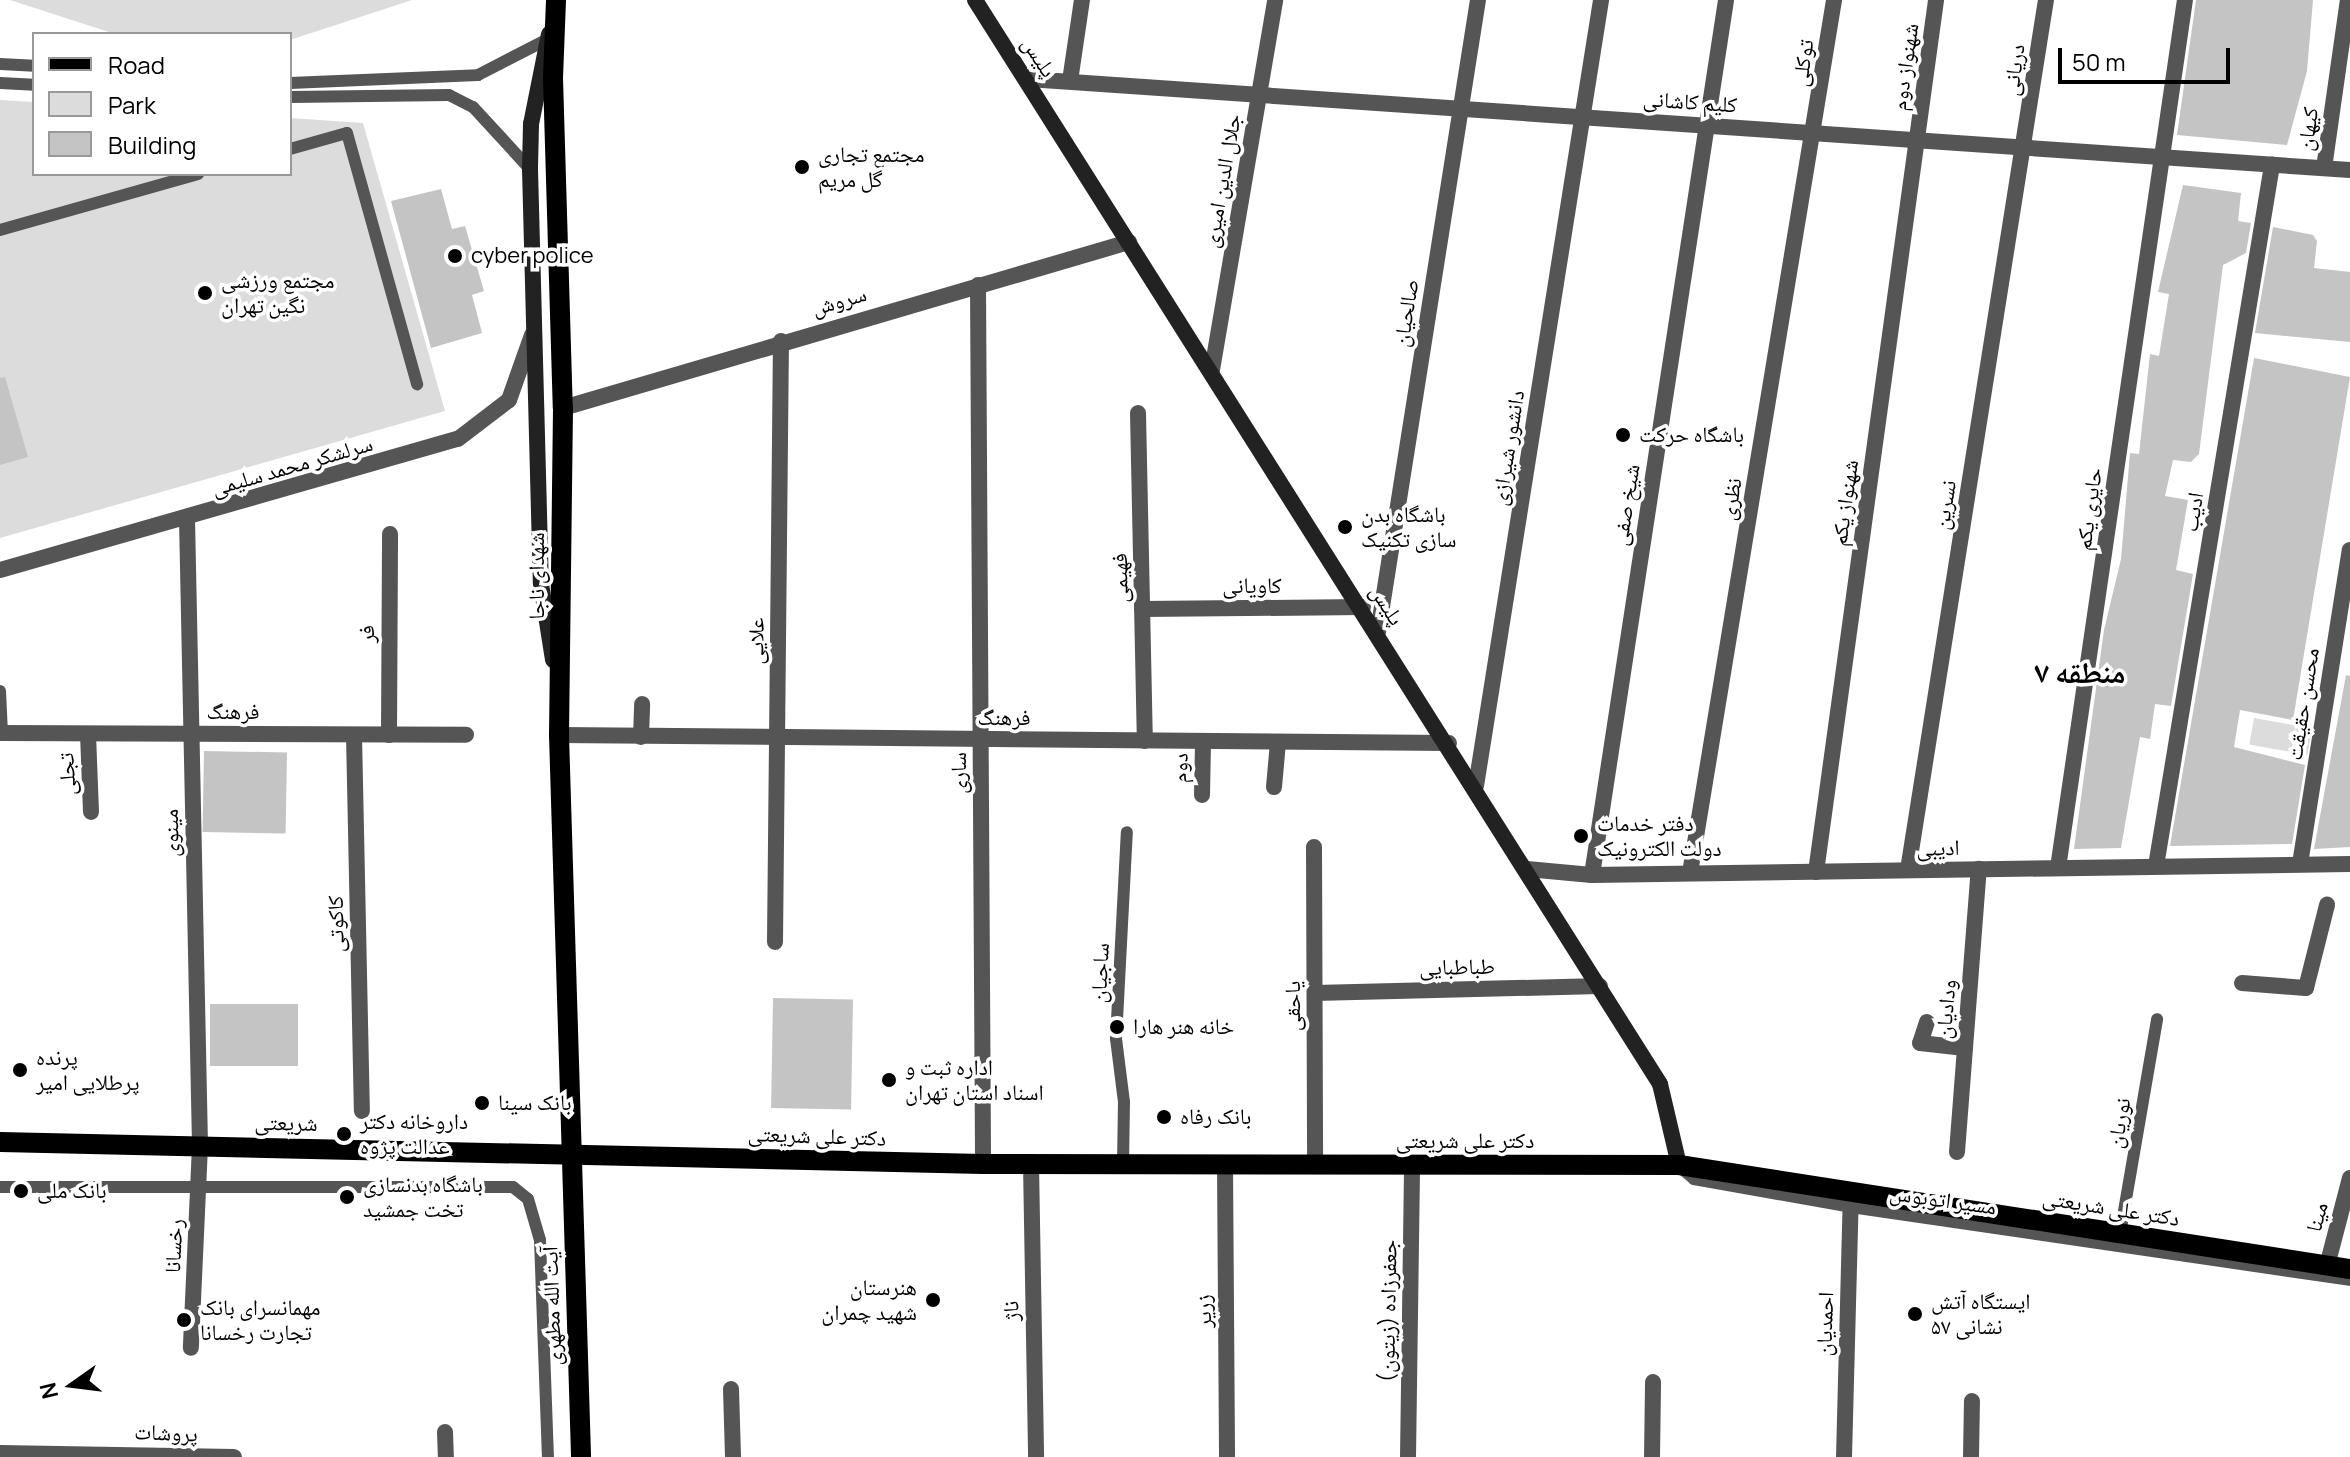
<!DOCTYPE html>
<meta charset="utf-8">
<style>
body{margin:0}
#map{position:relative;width:2350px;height:1457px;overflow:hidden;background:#fff;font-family:Manrope,"Noto Naskh Arabic",sans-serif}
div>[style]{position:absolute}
.green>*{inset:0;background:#dcdcdc;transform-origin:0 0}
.building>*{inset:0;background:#c4c4c4;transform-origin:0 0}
.service>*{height:12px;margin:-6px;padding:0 6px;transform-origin:6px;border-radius:6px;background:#555}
.minor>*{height:16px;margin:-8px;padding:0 8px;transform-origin:8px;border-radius:8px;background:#555}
.secondary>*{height:16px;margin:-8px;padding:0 8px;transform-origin:8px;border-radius:8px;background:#222}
.primary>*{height:20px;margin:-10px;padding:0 10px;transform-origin:10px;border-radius:10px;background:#000}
.dots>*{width:22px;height:22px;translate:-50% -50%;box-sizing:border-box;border:4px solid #fff;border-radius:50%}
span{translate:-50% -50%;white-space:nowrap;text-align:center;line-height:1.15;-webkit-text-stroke:7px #fff;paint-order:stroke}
.street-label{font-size:22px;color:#000}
.poi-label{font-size:22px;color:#000}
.left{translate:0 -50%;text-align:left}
.right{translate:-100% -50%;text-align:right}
.district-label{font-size:30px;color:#000;font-weight:700}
.legend{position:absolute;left:32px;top:32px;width:260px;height:144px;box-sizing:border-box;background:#fff;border:2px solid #999;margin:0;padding:10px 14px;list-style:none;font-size:24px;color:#000}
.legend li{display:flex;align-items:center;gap:16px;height:40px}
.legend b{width:40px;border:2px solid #999}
.north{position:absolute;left:32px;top:1345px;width:80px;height:80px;-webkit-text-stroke:6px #fff;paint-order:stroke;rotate:256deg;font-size:22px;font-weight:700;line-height:32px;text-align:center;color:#000}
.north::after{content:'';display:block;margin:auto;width:28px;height:36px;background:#000;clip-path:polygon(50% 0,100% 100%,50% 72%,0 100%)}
.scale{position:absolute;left:2058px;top:48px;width:172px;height:36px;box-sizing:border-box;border:4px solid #000;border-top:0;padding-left:10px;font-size:24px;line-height:28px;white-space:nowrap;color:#000;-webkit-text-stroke:6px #fff;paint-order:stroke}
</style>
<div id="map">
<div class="green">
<div style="clip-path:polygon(10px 0,412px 0,290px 40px,290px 34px,115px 34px)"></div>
<div style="clip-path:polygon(0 100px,34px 102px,34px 174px,290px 174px,290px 118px,363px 123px,445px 411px,0 538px)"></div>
<div style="left:2254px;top:718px;width:59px;height:27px;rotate:10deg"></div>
</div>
<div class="building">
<div style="clip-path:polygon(2196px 0,2313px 0,2307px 71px,2287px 145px,2177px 135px)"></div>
<div style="clip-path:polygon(2183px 185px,2241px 193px,2238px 221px,2251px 223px,2246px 253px,2223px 265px,2199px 454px,2191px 462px,2173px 460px,2165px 496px,2188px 500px,2176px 570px,2193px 574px,2171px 706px,2155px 704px,2150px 739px,2140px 737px,2121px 848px,2074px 849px,2104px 630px,2121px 559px,2130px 453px,2139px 454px,2150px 354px,2159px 356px,2169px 294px,2158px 292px)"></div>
<div style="clip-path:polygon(441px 189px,452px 229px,465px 226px,484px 291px,472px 295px,482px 333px,431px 348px,391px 201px)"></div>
<div style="clip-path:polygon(2273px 227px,2313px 235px,2317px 241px,2314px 268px,2350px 272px,2350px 342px,2255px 333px)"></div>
<div style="clip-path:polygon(2254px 358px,2350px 377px,2293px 720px,2240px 710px,2234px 747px,2305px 765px,2292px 844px,2170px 846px)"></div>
<div style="clip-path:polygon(5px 377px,28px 457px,0 465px,0 378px)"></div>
<div style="clip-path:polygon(2346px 675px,2350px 676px,2350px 847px,2314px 849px)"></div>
<div style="left:204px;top:751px;width:83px;height:81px;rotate:1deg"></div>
<div style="left:773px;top:998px;width:80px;height:110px;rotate:1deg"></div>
<div style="left:210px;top:1004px;width:88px;height:62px"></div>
</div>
<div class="service">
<div style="left:0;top:64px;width:34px;rotate:3deg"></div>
<div style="left:0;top:83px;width:34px;rotate:3deg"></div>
<div style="left:290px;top:83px;width:188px;rotate:-2.4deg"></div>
<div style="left:478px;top:75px;width:79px;rotate:-27.2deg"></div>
<div style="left:290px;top:97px;width:159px;rotate:-0.7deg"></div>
<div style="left:449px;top:95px;width:27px;rotate:27deg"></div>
<div style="left:473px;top:107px;width:84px;rotate:47.4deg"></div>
<div style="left:290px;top:149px;width:59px;rotate:-15.7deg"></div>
<div style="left:347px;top:133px;width:261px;rotate:74.4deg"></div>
<div style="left:0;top:230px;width:206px;rotate:-15.8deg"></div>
<div style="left:0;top:691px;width:42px;rotate:87.3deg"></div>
<div style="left:1123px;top:1165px;width:63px;rotate:-89.1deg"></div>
<div style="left:1124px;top:1102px;width:64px;rotate:-97.2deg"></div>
<div style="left:1116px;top:1039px;width:207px;rotate:-87deg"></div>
<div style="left:1681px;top:1168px;width:17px;rotate:40deg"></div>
<div style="left:1694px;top:1179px;width:159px;rotate:10.1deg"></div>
<div style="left:1851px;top:1207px;width:504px;rotate:8.32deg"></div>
<div style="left:0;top:1187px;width:513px"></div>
<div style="left:513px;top:1187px;width:19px;rotate:39deg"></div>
<div style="left:528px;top:1199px;width:43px;rotate:73.7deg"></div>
<div style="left:540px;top:1240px;width:217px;rotate:87.9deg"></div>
<div style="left:2120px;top:1234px;width:218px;rotate:-80.2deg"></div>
</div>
<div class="minor">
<div style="left:1028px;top:79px;width:1325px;rotate:3.94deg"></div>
<div style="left:1070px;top:81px;width:82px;rotate:-81.6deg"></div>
<div style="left:2324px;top:168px;width:170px;rotate:-81.9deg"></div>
<div style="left:978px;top:285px;width:879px;rotate:89.67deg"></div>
<div style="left:1212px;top:370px;width:375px;rotate:-80.3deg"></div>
<div style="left:563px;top:408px;width:590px;rotate:-16.35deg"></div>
<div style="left:1138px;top:413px;width:328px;rotate:88.8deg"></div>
<div style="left:187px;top:519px;width:627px;rotate:88.81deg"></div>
<div style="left:200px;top:1146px;width:202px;rotate:92.6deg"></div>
<div style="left:0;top:570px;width:476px;rotate:-16deg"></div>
<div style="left:458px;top:439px;width:64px;rotate:-37.4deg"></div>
<div style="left:509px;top:400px;width:69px;rotate:-70.5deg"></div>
<div style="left:1142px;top:609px;width:221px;rotate:-0.5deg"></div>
<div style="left:1378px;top:632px;width:640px;rotate:-81.01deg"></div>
<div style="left:0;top:733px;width:466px;rotate:0.2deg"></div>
<div style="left:88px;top:734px;width:78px;rotate:87.8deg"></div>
<div style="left:354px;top:735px;width:376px;rotate:88.8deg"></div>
<div style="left:389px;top:735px;width:201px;rotate:-89.7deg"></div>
<div style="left:559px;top:735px;width:890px;rotate:0.52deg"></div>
<div style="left:641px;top:737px;width:33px;rotate:-88deg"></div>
<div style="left:1476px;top:786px;width:796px;rotate:-80.96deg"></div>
<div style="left:1274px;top:787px;width:45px;rotate:-84.9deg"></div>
<div style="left:1202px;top:795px;width:54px;rotate:-88.9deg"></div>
<div style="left:1314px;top:847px;width:318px;rotate:89.8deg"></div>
<div style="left:2300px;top:864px;width:318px;rotate:-81deg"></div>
<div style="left:2156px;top:866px;width:711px;rotate:-80.6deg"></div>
<div style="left:2058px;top:868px;width:877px;rotate:-81.68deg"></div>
<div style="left:1527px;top:869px;width:65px;rotate:5.3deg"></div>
<div style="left:1592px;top:875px;width:758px;rotate:-0.83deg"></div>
<div style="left:1908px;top:870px;width:881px;rotate:-80.99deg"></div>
<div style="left:1816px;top:872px;width:880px;rotate:-82.16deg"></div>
<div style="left:1690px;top:873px;width:885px;rotate:-80.63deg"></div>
<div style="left:1592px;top:875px;width:885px;rotate:-81.29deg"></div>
<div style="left:775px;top:942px;width:601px;rotate:-89.43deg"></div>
<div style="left:2242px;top:983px;width:64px;rotate:4.5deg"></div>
<div style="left:2306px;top:988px;width:86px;rotate:-75.8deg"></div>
<div style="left:1315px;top:993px;width:285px;rotate:-1.4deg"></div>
<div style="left:1927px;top:1022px;width:22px;rotate:108deg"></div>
<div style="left:1920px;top:1043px;width:45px;rotate:6.3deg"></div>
<div style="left:1957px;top:1152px;width:284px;rotate:-85.6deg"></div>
<div style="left:1031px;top:1164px;width:293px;rotate:89deg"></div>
<div style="left:1225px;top:1165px;width:292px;rotate:89.6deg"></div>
<div style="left:2327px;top:1266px;width:91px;rotate:-75.4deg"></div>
<div style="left:731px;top:1389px;width:68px;rotate:88.3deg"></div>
<div style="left:445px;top:1432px;width:25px;rotate:88deg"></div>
<div style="left:0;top:1453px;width:234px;rotate:1deg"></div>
<div style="left:1408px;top:1457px;width:292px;rotate:-89.2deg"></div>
<div style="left:1652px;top:1457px;width:75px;rotate:-89.2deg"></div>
<div style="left:1844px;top:1457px;width:265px;rotate:-88.5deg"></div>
<div style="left:1971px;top:1457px;width:56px;rotate:-89deg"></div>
</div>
<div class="secondary">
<div style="left:975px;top:0;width:1282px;rotate:57.71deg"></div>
<div style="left:1660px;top:1084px;width:83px;rotate:76.8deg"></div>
<div style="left:549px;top:34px;width:92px;rotate:101.3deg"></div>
<div style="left:531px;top:124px;width:45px;rotate:91.3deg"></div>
<div style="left:530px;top:169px;width:415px;rotate:88.5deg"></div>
<div style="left:541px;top:584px;width:77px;rotate:81deg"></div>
</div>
<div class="primary">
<div style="left:556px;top:0;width:78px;rotate:92.2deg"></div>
<div style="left:553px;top:78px;width:330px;rotate:88.3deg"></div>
<div style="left:563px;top:408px;width:327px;rotate:90.7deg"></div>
<div style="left:559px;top:735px;width:722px;rotate:88.25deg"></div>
<div style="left:0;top:1142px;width:983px;rotate:1.28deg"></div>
<div style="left:983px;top:1164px;width:696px;rotate:0.08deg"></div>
<div style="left:1679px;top:1165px;width:679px;rotate:8.81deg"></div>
</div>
<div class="dots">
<div style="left:802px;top:167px;background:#000"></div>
<div style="left:455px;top:256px;background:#000"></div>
<div style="left:205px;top:293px;background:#000"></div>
<div style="left:1623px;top:435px;background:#000"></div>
<div style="left:1345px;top:527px;background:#000"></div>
<div style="left:1581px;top:836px;background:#000"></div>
<div style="left:1117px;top:1027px;background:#000"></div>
<div style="left:20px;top:1070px;background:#000"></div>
<div style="left:889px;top:1080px;background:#000"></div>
<div style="left:482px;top:1103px;background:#000"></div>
<div style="left:1164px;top:1117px;background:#000"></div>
<div style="left:344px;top:1134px;background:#000"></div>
<div style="left:21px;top:1191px;background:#000"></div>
<div style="left:347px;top:1197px;background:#000"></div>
<div style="left:933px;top:1300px;background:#000"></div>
<div style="left:1915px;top:1314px;background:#000"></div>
<div style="left:184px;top:1320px;background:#000"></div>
</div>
<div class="street-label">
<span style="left:1039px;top:57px;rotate:57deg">پلیس</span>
<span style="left:1803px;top:63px;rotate:-82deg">توکلی</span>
<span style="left:1905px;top:67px;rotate:-82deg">شهنواز دوم</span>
<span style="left:2014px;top:70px;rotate:-82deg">دریانی</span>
<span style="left:1690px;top:102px;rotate:4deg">کلیم کاشانی</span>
<span style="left:2308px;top:129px;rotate:-82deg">کیهان</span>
<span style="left:1222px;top:181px;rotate:-80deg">جلال الدین امیری</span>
<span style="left:839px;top:301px;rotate:-16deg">سروش</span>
<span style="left:1406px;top:313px;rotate:-81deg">صالحیان</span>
<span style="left:1508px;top:448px;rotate:-81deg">دانشور شیرازی</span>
<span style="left:292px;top:466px;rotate:-16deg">سرلشکر محمد سلیمی</span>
<span style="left:1731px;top:499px;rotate:-80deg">نظری</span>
<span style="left:1845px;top:503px;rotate:-82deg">شهنواز یکم</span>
<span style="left:1626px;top:505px;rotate:-81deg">شیخ صفی</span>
<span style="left:1945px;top:505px;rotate:-81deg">نسرین</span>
<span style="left:2089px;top:509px;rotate:-82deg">حایری یکم</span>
<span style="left:2193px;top:512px;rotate:-81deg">ادیب</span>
<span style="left:537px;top:576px;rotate:-90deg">شهدای ناجا</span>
<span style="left:1120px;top:578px;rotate:-91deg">فهیمی</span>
<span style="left:1252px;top:586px">کاویانی</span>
<span style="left:1387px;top:605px;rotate:58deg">پلیس</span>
<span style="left:367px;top:634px;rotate:-90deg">فر</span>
<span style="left:756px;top:641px;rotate:-89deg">علایی</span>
<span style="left:2303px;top:704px;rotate:-81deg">محسن حقیقت</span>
<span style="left:233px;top:712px">فرهنگ</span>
<span style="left:1004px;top:718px">فرهنگ</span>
<span style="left:1180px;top:768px;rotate:-88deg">دوم</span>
<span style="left:959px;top:773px;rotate:-90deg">ساری</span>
<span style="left:67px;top:774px;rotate:-93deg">تجلی</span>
<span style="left:171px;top:833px;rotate:-91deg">مینوی</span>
<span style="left:1938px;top:848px;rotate:-1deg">ادیبی</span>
<span style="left:336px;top:924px;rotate:-91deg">کاکوتی</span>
<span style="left:1457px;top:967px;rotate:-1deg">طباطبایی</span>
<span style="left:1100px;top:973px;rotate:-87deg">ساجیان</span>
<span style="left:1293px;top:1006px;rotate:-90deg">یاحقی</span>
<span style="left:1946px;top:1009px;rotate:-85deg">ودادیان</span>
<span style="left:286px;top:1123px;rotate:1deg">شریعتی</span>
<span style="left:2119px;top:1123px;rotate:-80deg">نوریان</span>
<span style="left:817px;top:1136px;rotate:2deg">دکتر علی شریعتی</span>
<span style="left:1465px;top:1141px">دکتر علی شریعتی</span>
<span style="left:1943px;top:1200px;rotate:8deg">مسیر اتوبوس</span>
<span style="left:2111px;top:1208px;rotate:9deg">دکتر علی شریعتی</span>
<span style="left:2317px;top:1217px;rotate:-75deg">مینا</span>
<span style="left:174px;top:1246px;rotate:-87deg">رخسانا</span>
<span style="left:552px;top:1306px;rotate:-92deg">آیت الله مطهری</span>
<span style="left:1011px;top:1311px;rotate:-91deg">ناژ</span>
<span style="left:1204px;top:1311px;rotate:-90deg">زریر</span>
<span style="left:1388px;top:1311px;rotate:-89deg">جعفرزاده (زیتون)</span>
<span style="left:1825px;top:1324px;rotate:-88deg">احمدیان</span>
<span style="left:166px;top:1433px;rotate:2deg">پروشات</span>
</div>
<div class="poi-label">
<span class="left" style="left:818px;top:167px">مجتمع تجاری<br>گل مریم</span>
<span class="left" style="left:471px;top:256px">cyber police</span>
<span class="left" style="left:221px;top:293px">مجتمع ورزشی<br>نگین تهران</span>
<span class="left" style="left:1639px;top:435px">باشگاه حرکت</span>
<span class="left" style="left:1361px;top:527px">باشگاه بدن<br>سازی تکنیک</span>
<span class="left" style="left:1597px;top:836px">دفتر خدمات<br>دولت الکترونیک</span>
<span class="left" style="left:1133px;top:1027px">خانه هنر هارا</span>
<span class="left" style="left:36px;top:1070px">پرنده<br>پرطلایی امیر</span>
<span class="left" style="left:905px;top:1080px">اداره ثبت و<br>اسناد استان تهران</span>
<span class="left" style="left:498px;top:1103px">بانک سینا</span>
<span class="left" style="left:1180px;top:1117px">بانک رفاه</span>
<span class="left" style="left:360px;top:1134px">داروخانه دکتر<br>عدالت پژوه</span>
<span class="left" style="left:363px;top:1197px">باشگاه بدنسازى<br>تخت جمشيد</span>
<span class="left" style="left:37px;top:1191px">بانک ملی</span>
<span class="right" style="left:917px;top:1300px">هنرستان<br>شهید چمران</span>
<span class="left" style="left:1931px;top:1314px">ایستگاه آتش<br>نشانی ۵۷</span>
<span class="left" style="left:200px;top:1320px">مهمانسرای بانک<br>تجارت رخسانا</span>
</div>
<div class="district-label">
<span style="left:2080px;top:672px">منطقه ۷</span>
</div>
<ul class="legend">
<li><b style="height:10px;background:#000"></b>Road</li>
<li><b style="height:22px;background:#dcdcdc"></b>Park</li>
<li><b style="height:22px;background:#c4c4c4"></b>Building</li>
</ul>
<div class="north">N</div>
<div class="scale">50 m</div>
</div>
